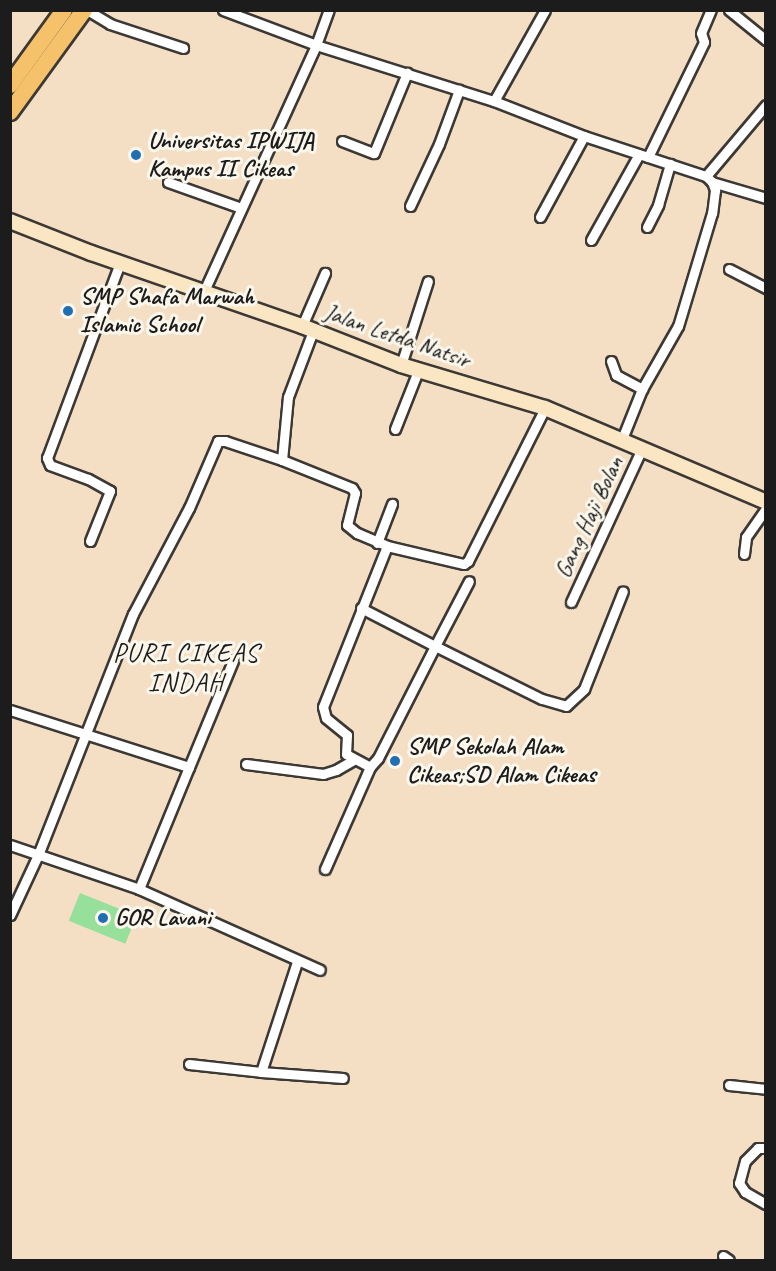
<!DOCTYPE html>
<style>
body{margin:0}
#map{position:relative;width:776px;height:1271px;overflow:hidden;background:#f4dec4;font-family:Caveat,sans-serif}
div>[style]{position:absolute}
.green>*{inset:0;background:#96e09b;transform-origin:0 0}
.roads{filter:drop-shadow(2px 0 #3c3935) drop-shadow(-2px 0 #3c3935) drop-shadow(0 2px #3c3935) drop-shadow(0 -2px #3c3935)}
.street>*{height:9px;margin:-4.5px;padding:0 4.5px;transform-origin:4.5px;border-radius:4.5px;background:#fff}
.secondary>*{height:14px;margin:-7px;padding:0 7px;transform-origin:7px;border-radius:7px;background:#fbe6c4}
.highway>*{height:16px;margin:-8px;padding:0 8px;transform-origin:8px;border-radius:8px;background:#f5c16b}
.dots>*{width:16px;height:16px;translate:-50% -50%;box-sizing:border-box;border:3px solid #fbf7ec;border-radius:50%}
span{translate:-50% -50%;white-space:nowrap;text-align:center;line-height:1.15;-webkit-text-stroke:6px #fbf7ec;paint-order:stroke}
.poi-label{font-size:24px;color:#1c1c1c;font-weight:700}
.left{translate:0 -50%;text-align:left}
.street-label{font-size:24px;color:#1c1c1c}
.neighbourhood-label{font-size:26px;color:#1c1c1c;letter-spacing:1.5px}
.frame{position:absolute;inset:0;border:12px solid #1c1c1c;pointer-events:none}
</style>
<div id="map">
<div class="green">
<div style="left:80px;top:893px;width:61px;height:30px;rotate:22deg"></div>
</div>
<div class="roads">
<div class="street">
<div style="left:87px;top:10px;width:27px;rotate:31deg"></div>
<div style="left:110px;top:24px;width:77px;rotate:18.2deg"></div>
<div style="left:223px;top:10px;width:99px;rotate:20.6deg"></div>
<div style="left:316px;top:45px;width:187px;rotate:17.5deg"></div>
<div style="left:494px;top:101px;width:97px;rotate:21.3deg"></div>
<div style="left:584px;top:136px;width:128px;rotate:18.2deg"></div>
<div style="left:706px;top:176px;width:8px;rotate:45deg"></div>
<div style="left:712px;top:182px;width:9px;rotate:69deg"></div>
<div style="left:715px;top:190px;width:23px;rotate:97deg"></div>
<div style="left:712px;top:213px;width:118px;rotate:106.7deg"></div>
<div style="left:678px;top:326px;width:73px;rotate:119.7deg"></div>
<div style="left:642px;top:389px;width:54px;rotate:111.8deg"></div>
<div style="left:729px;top:10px;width:48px;rotate:39deg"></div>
<div style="left:494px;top:101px;width:104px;rotate:-60.7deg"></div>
<div style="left:342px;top:141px;width:34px;rotate:21deg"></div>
<div style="left:374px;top:153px;width:87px;rotate:-67.6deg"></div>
<div style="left:648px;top:157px;width:128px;rotate:-64deg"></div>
<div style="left:704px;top:42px;width:9px;rotate:-108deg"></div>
<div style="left:701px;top:33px;width:25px;rotate:-67deg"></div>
<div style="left:706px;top:176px;width:93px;rotate:-49.8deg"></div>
<div style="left:168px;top:182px;width:77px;rotate:19.6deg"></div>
<div style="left:712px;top:182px;width:56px;rotate:16.5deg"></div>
<div style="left:410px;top:206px;width:68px;rotate:-64.9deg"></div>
<div style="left:439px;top:144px;width:58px;rotate:-69.7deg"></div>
<div style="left:540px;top:217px;width:92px;rotate:-61.5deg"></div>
<div style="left:647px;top:227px;width:25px;rotate:-63deg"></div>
<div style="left:658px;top:205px;width:43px;rotate:-73.7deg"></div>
<div style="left:591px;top:240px;width:98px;rotate:-60.8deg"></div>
<div style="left:729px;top:269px;width:42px;rotate:27.2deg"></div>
<div style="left:204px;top:291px;width:270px;rotate:-65.5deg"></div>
<div style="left:316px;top:45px;width:37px;rotate:-70deg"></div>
<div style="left:302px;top:326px;width:58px;rotate:-66.5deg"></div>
<div style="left:611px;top:361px;width:15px;rotate:70deg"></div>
<div style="left:616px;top:375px;width:30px;rotate:28deg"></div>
<div style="left:401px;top:365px;width:88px;rotate:-72.2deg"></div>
<div style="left:395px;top:429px;width:62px;rotate:-68.4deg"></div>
<div style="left:282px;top:460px;width:63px;rotate:-84.6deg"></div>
<div style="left:288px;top:397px;width:71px;rotate:-69.3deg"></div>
<div style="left:90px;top:541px;width:54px;rotate:-68.2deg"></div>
<div style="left:110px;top:491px;width:25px;rotate:-151deg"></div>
<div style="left:88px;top:479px;width:40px;rotate:-159.8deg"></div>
<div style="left:50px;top:465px;width:8px;rotate:-113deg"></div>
<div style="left:47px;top:458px;width:208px;rotate:-69.5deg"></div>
<div style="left:377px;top:543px;width:42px;rotate:-69deg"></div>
<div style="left:387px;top:546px;width:173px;rotate:111.7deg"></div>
<div style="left:323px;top:707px;width:11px;rotate:75deg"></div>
<div style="left:326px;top:718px;width:27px;rotate:39deg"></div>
<div style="left:347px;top:735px;width:19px;rotate:93deg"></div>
<div style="left:346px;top:754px;width:27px;rotate:28deg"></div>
<div style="left:370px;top:767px;width:12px;rotate:-48deg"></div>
<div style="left:378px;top:758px;width:126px;rotate:-63deg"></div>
<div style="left:435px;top:646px;width:119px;rotate:26.4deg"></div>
<div style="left:542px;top:699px;width:25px;rotate:16deg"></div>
<div style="left:566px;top:706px;width:25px;rotate:-43deg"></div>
<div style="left:584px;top:689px;width:105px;rotate:-68.3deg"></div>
<div style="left:744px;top:554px;width:17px;rotate:-83deg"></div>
<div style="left:746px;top:537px;width:35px;rotate:-55deg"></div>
<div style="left:571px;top:602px;width:170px;rotate:-65.2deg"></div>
<div style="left:361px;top:608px;width:83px;rotate:27.2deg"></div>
<div style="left:435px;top:646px;width:73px;rotate:-62.4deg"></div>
<div style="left:10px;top:710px;width:188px;rotate:17.7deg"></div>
<div style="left:189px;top:767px;width:132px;rotate:112.3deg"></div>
<div style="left:246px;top:764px;width:78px;rotate:7.4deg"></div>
<div style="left:323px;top:774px;width:14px;rotate:-17deg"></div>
<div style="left:336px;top:770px;width:20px;rotate:-30deg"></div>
<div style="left:189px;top:767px;width:115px;rotate:-67.5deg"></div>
<div style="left:10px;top:845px;width:136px;rotate:18.8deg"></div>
<div style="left:139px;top:889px;width:198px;rotate:24.1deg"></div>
<div style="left:325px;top:869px;width:111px;rotate:-66.2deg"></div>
<div style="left:10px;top:915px;width:66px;rotate:-65deg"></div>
<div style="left:38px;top:855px;width:259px;rotate:-68.5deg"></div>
<div style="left:133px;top:614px;width:120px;rotate:-62.2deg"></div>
<div style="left:189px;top:508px;width:73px;rotate:-66.6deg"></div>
<div style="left:218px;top:441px;width:7px"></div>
<div style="left:225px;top:441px;width:60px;rotate:18.4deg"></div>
<div style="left:282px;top:460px;width:75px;rotate:21.8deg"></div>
<div style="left:352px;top:488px;width:6px;rotate:59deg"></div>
<div style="left:355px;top:493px;width:33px;rotate:104deg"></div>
<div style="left:347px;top:525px;width:13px;rotate:39deg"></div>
<div style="left:357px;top:533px;width:33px;rotate:23deg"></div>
<div style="left:387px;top:546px;width:79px;rotate:13.2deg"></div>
<div style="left:464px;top:564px;width:5px;rotate:-37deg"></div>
<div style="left:468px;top:561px;width:171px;rotate:-63.3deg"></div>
<div style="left:189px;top:1064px;width:72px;rotate:6.3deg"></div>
<div style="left:261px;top:1072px;width:116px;rotate:-71.9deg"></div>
<div style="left:261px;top:1072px;width:82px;rotate:4.2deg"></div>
<div style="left:729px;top:1085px;width:37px;rotate:6deg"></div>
<div style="left:766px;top:1148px;width:8px;rotate:180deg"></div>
<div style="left:758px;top:1148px;width:18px;rotate:135deg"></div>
<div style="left:745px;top:1161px;width:23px;rotate:105deg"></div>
<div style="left:739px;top:1183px;width:11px;rotate:56deg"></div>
<div style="left:745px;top:1192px;width:24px;rotate:30deg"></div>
<div style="left:723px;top:1256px;width:7px;rotate:34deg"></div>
</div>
<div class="secondary">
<div style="left:10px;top:221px;width:87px;rotate:21.6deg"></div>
<div style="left:91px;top:253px;width:223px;rotate:19.1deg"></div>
<div style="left:302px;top:326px;width:106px;rotate:21.5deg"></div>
<div style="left:401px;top:365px;width:150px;rotate:16.6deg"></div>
<div style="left:545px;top:408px;width:240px;rotate:23deg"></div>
</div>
<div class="highway">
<div style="left:10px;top:85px;width:92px;rotate:-54.2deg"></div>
<div style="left:10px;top:112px;width:126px;rotate:-54deg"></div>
</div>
</div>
<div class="dots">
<div style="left:136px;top:155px;background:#1f6fb2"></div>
<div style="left:68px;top:311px;background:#1f6fb2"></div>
<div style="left:395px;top:761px;background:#1f6fb2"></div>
<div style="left:103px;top:918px;background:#1f6fb2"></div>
</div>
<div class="poi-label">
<span class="left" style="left:148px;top:155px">Universitas IPWIJA<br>Kampus II Cikeas</span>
<span class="left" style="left:80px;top:311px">SMP Shafa Marwah<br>Islamic School</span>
<span class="left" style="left:407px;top:761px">SMP Sekolah Alam<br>Cikeas;SD Alam Cikeas</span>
<span class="left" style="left:115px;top:918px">GOR Lavani</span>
</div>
<div class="street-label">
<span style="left:397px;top:336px;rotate:19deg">Jalan Letda Natsir</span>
<span style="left:589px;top:517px;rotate:-65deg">Gang Haji Bolan</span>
</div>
<div class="neighbourhood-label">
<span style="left:186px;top:668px">PURI CIKEAS<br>INDAH</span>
</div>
<div class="frame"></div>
</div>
